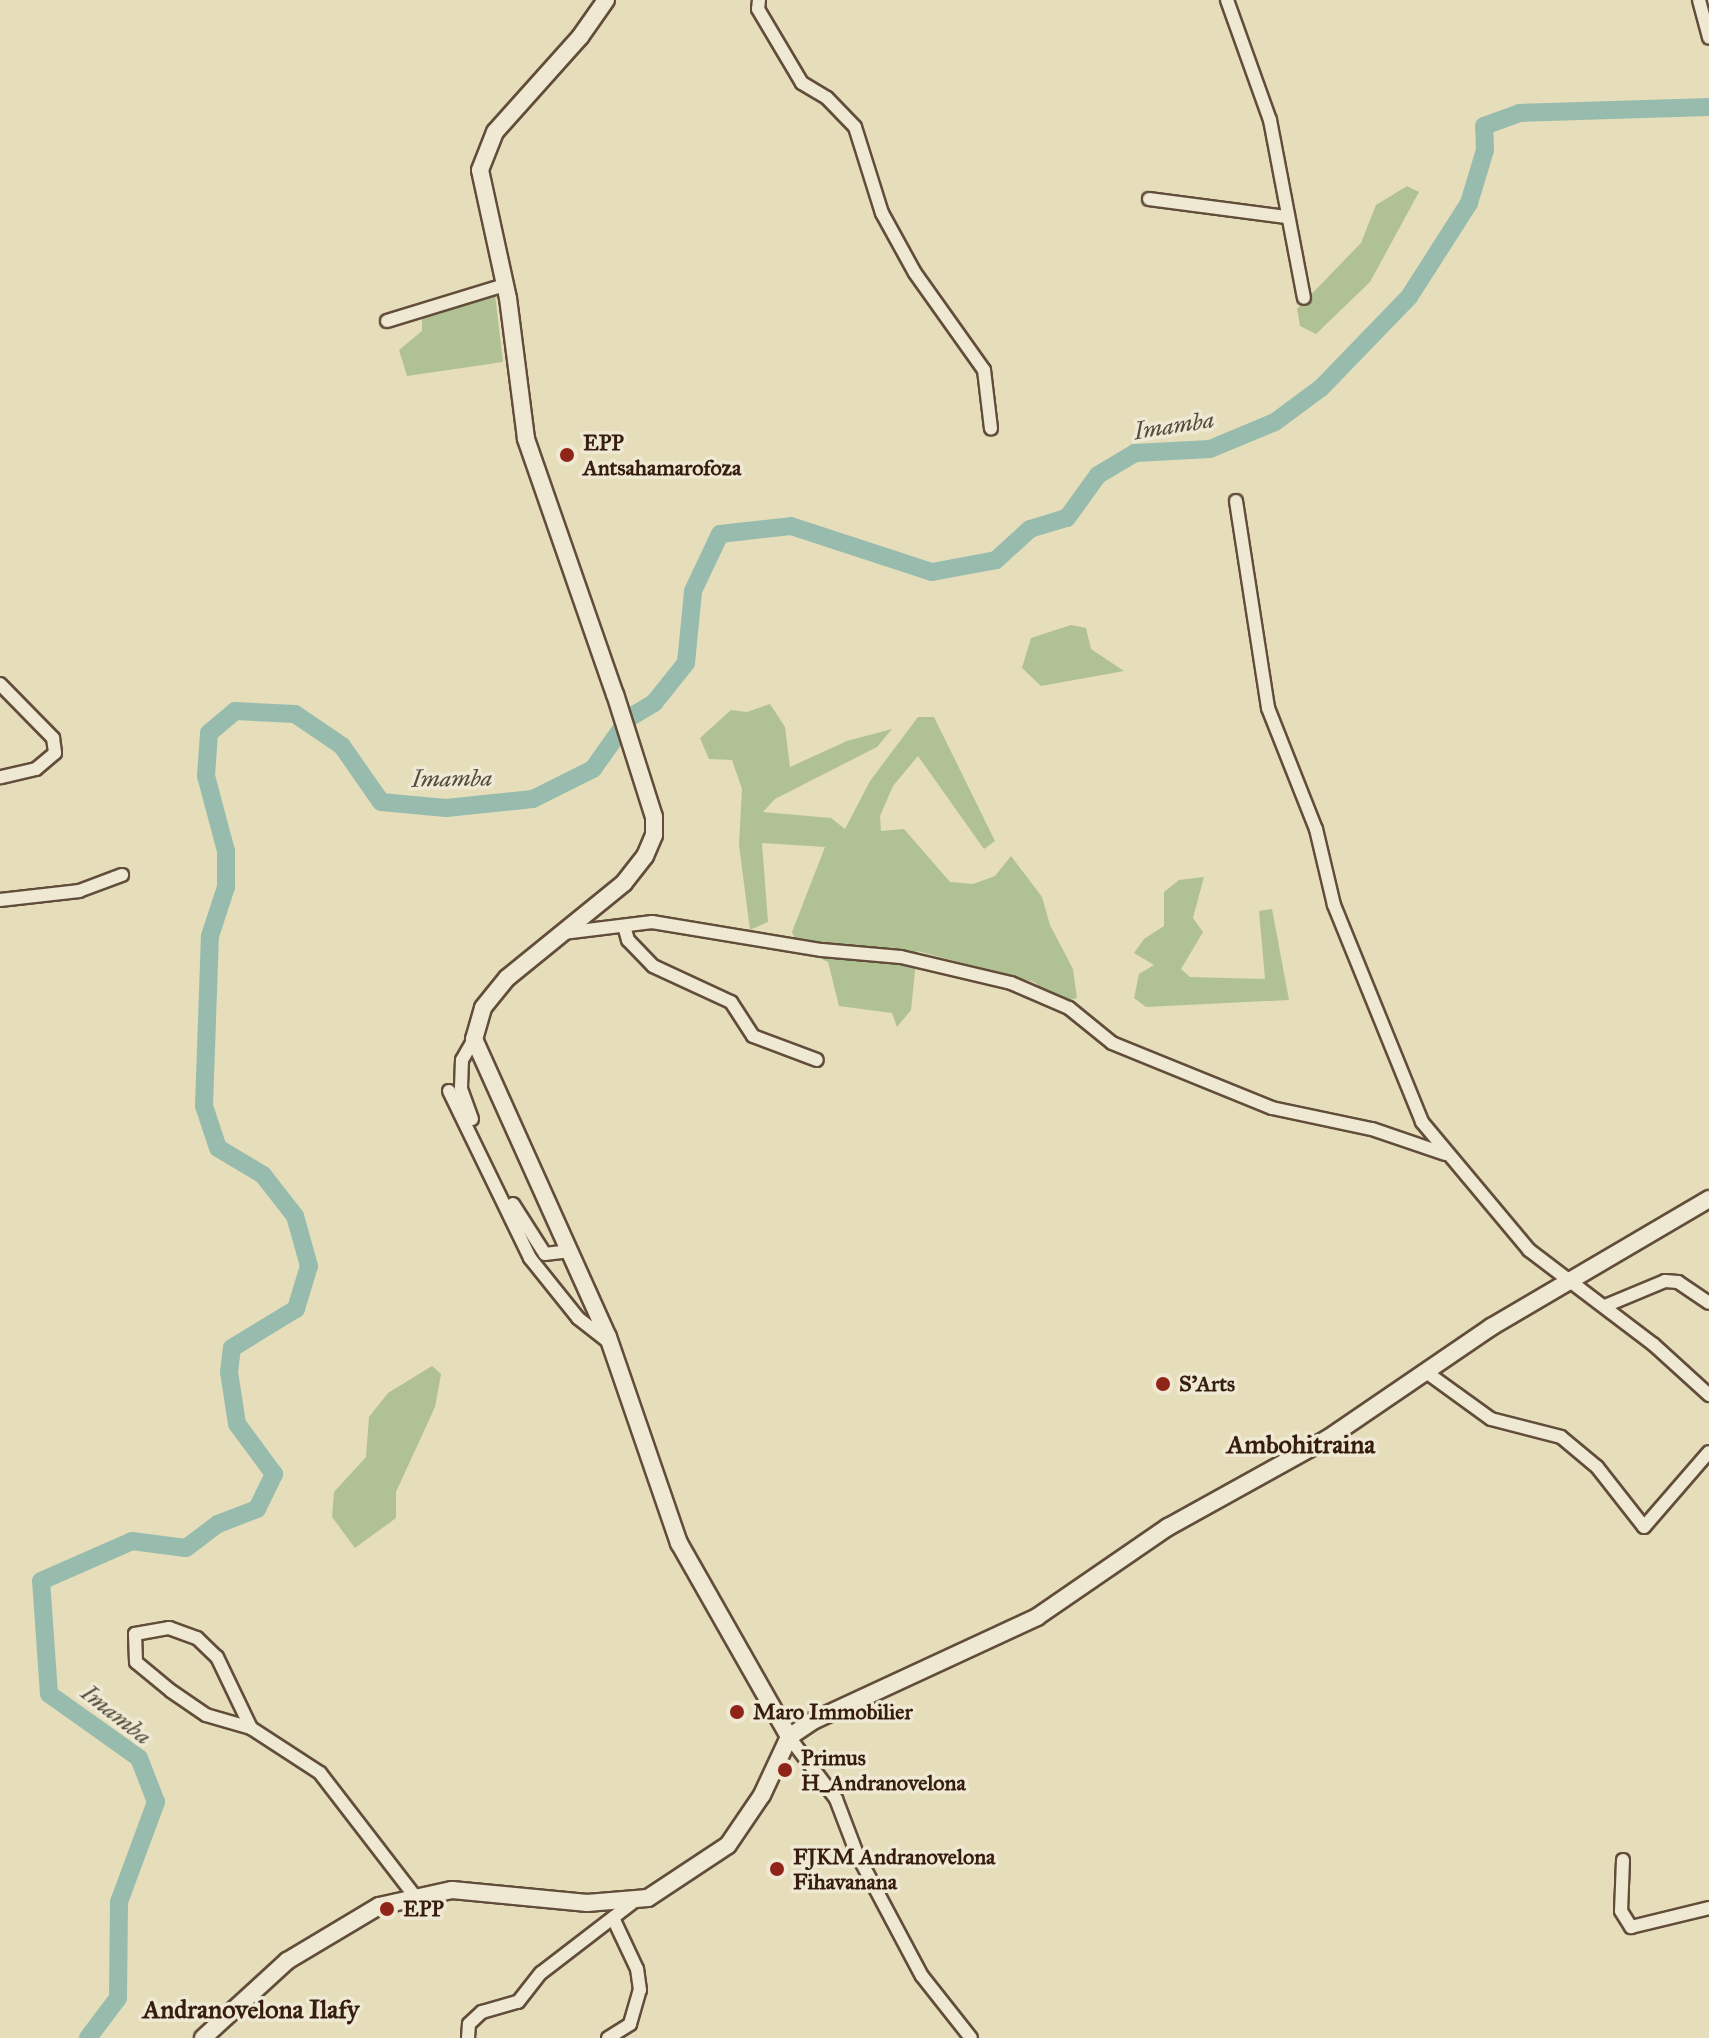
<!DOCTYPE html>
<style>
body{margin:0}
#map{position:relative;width:1709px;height:2038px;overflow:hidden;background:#e6ddbb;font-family:"IM FELL Great Primer",serif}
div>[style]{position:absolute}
.green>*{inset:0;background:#b0c294}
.river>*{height:18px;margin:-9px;padding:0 9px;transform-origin:9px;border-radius:9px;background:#97bcad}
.roads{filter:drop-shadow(2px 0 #624d3a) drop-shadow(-2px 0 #624d3a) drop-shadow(0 2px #624d3a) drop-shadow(0 -2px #624d3a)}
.street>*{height:12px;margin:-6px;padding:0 6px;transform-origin:6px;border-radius:6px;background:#efe9d3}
.secondary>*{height:16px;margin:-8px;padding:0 8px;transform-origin:8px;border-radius:8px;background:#efe9d3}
.dots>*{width:22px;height:22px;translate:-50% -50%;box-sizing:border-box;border:4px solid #efe9d3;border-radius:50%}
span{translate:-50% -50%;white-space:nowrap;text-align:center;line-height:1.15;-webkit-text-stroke:7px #efe9d3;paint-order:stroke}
.poi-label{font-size:22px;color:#361d0f;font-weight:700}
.left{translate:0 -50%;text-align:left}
.water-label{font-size:24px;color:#534d3e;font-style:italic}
.quarter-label{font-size:26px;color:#361d0f;font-weight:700}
</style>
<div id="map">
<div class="green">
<div style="clip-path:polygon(1407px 186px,1419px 192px,1370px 282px,1316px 334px,1300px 326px,1297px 309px,1361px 243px,1376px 205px)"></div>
<div style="clip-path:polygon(495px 294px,503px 362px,407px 376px,399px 350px,422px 331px,422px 314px)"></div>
<div style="clip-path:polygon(1071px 625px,1086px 628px,1091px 649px,1124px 671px,1041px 686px,1022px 668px,1031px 638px)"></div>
<div style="clip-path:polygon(770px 704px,785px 727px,790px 767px,847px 741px,892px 729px,877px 747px,775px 799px,763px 812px,831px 818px,845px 829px,870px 781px,918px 717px,934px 717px,995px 841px,984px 849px,918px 756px,893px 786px,880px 816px,881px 831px,904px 829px,950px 882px,973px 884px,995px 876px,1011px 856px,1042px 897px,1050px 925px,1073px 969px,1077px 998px,1061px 1003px,1034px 982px,917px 951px,911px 1010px,897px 1027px,892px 1013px,839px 1006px,828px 962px,800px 949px,792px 932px,825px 847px,762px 843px,768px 922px,750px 930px,739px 845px,742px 789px,732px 760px,709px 759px,700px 738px,731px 710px,747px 712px)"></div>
<div style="clip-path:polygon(1204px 877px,1193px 918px,1203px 932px,1181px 969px,1190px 977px,1265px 979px,1259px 911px,1272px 909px,1289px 1000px,1146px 1007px,1134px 998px,1139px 974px,1154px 965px,1134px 953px,1144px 939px,1164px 926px,1164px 892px,1179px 880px)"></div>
<div style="clip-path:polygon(432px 1366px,441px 1374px,435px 1407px,396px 1492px,396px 1518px,355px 1548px,332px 1517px,334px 1492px,366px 1457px,369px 1417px,388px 1393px)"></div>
</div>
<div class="river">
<div style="left:88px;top:2038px;width:50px;rotate:-53.1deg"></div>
<div style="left:118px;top:1998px;width:96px;rotate:-89.4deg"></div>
<div style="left:119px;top:1902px;width:107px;rotate:-69.7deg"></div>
<div style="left:156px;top:1802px;width:47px;rotate:-111.1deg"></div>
<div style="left:139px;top:1758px;width:110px;rotate:-144.6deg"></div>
<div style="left:49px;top:1694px;width:113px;rotate:-94deg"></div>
<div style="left:41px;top:1581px;width:99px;rotate:-23.7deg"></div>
<div style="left:132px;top:1541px;width:54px;rotate:7.4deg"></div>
<div style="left:186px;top:1548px;width:40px;rotate:-37deg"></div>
<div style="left:218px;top:1524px;width:42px;rotate:-21deg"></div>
<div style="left:257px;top:1509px;width:39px;rotate:-64deg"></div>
<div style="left:274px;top:1474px;width:62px;rotate:-126.5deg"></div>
<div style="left:237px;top:1424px;width:53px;rotate:-98.7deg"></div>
<div style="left:229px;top:1372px;width:24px;rotate:-83deg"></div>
<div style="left:232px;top:1348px;width:75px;rotate:-31.4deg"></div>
<div style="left:296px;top:1309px;width:45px;rotate:-73.2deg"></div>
<div style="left:309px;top:1266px;width:52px;rotate:-105.6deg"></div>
<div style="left:295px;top:1216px;width:52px;rotate:-128deg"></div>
<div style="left:263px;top:1175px;width:52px;rotate:-149deg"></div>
<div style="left:218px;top:1148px;width:44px;rotate:-108.4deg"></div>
<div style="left:204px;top:1106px;width:170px;rotate:-88deg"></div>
<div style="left:210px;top:936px;width:52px;rotate:-71.9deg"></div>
<div style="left:226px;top:887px;width:36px;rotate:-90deg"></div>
<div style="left:226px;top:851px;width:78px;rotate:-104.9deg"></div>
<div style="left:206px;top:776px;width:43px;rotate:-86deg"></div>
<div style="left:209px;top:733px;width:34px;rotate:-40deg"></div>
<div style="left:235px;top:711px;width:60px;rotate:2.9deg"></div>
<div style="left:295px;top:714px;width:57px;rotate:34.2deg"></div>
<div style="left:342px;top:746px;width:68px;rotate:55.1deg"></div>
<div style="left:381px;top:802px;width:65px;rotate:5.3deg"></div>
<div style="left:446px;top:808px;width:87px;rotate:-5.9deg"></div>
<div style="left:533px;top:799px;width:67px;rotate:-26.6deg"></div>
<div style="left:593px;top:769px;width:62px;rotate:-54.8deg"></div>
<div style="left:629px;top:718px;width:29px;rotate:-31deg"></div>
<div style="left:654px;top:703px;width:51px;rotate:-51.3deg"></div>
<div style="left:686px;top:663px;width:72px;rotate:-84.4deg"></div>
<div style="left:693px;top:591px;width:63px;rotate:-64.7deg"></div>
<div style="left:720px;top:534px;width:71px;rotate:-6.4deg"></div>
<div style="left:791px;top:526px;width:148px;rotate:18.1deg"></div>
<div style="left:932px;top:572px;width:65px;rotate:-10.6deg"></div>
<div style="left:996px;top:560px;width:46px;rotate:-42.4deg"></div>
<div style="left:1030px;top:529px;width:39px;rotate:-17deg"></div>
<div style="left:1067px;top:518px;width:53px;rotate:-54.2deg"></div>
<div style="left:1098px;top:475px;width:43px;rotate:-30.7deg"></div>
<div style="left:1135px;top:453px;width:75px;rotate:-3.1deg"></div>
<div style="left:1210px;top:449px;width:70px;rotate:-22.6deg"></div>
<div style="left:1275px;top:422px;width:57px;rotate:-36.5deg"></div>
<div style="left:1321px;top:388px;width:127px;rotate:-46deg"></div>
<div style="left:1409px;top:297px;width:112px;rotate:-57.4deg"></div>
<div style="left:1469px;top:203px;width:55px;rotate:-73.2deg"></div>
<div style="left:1485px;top:150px;width:24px;rotate:-92deg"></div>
<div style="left:1484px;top:126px;width:37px;rotate:-20deg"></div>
<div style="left:1519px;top:113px;width:190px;rotate:-1.8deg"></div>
</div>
<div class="roads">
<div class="street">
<div style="left:759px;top:0;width:9px;rotate:96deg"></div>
<div style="left:758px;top:9px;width:86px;rotate:59.3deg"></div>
<div style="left:802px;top:83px;width:29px;rotate:31deg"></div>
<div style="left:827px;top:98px;width:40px;rotate:46deg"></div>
<div style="left:855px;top:127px;width:90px;rotate:72.6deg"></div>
<div style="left:882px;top:213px;width:68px;rotate:61.2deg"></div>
<div style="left:915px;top:273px;width:119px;rotate:54.6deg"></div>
<div style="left:984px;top:370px;width:59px;rotate:83.2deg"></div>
<div style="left:1227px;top:0;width:127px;rotate:70.3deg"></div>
<div style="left:1270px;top:120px;width:181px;rotate:79.2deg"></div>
<div style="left:1699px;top:0;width:39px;rotate:75deg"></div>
<div style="left:1149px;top:199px;width:138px;rotate:7.5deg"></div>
<div style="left:387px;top:321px;width:123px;rotate:-17deg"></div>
<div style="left:1236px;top:501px;width:209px;rotate:81.2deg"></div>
<div style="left:1268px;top:708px;width:130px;rotate:68.4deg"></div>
<div style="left:1316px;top:829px;width:78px;rotate:76.7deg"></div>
<div style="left:1334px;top:905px;width:234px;rotate:67.9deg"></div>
<div style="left:1422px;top:1122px;width:167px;rotate:50.1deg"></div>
<div style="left:1529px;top:1250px;width:156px;rotate:37.2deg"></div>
<div style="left:1653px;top:1344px;width:76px;rotate:42.3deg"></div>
<div style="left:0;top:684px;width:76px;rotate:45.5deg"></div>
<div style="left:53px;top:738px;width:15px;rotate:82deg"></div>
<div style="left:55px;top:753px;width:25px;rotate:140deg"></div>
<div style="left:36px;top:769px;width:37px;rotate:167deg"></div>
<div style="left:0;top:900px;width:80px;rotate:-6.5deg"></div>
<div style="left:79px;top:891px;width:46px;rotate:-20.4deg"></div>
<div style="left:624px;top:926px;width:15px;rotate:74deg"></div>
<div style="left:628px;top:940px;width:36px;rotate:46deg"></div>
<div style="left:653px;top:966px;width:86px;rotate:24.8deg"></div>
<div style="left:731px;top:1002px;width:40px;rotate:57.1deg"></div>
<div style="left:753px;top:1036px;width:68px;rotate:20.6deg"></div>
<div style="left:563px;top:933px;width:90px;rotate:-7deg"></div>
<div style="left:652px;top:922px;width:172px;rotate:9.4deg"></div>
<div style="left:822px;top:950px;width:79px;rotate:5.1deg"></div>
<div style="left:901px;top:957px;width:113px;rotate:13.3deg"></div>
<div style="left:1011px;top:983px;width:63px;rotate:23.3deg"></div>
<div style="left:1069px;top:1008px;width:55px;rotate:39.1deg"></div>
<div style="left:1112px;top:1043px;width:173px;rotate:22.1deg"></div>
<div style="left:1272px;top:1108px;width:102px;rotate:11.9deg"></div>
<div style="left:1372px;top:1129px;width:77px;rotate:18.9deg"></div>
<div style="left:449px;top:1091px;width:186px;rotate:64.1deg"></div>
<div style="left:530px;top:1258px;width:77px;rotate:51.3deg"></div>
<div style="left:578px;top:1318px;width:41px;rotate:38deg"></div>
<div style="left:472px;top:1119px;width:33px;rotate:-110deg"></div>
<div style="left:461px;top:1088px;width:28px;rotate:-88deg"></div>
<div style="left:462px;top:1060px;width:24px;rotate:-60deg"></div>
<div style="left:513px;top:1204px;width:59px;rotate:57.4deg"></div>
<div style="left:545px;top:1254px;width:23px;rotate:-7deg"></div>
<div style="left:1605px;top:1306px;width:65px;rotate:-22.6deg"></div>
<div style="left:1665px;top:1281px;width:13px;rotate:4deg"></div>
<div style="left:1678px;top:1282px;width:37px;rotate:34deg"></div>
<div style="left:1426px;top:1372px;width:80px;rotate:35.9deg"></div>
<div style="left:1491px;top:1419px;width:72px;rotate:14.4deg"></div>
<div style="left:1561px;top:1437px;width:47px;rotate:39.8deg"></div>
<div style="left:1597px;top:1467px;width:76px;rotate:51.9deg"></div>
<div style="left:1644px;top:1527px;width:99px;rotate:-49.1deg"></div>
<div style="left:251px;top:1728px;width:47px;rotate:-163.9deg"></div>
<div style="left:206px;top:1715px;width:42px;rotate:-145.6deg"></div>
<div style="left:171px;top:1691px;width:45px;rotate:-140.4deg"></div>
<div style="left:136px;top:1662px;width:28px;rotate:-92deg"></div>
<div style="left:135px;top:1634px;width:35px;rotate:-10deg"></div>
<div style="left:169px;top:1628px;width:30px;rotate:20deg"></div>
<div style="left:197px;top:1638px;width:28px;rotate:44deg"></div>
<div style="left:217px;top:1657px;width:79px;rotate:64.4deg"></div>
<div style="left:251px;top:1728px;width:82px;rotate:33.1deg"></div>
<div style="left:320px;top:1773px;width:154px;rotate:52.4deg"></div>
<div style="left:789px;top:1737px;width:78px;rotate:52.8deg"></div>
<div style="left:836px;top:1799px;width:59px;rotate:69.1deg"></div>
<div style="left:857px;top:1854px;width:138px;rotate:62deg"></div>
<div style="left:922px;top:1976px;width:79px;rotate:51.7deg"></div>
<div style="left:1623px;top:1860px;width:51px;rotate:92.2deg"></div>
<div style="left:1621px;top:1911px;width:19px;rotate:58deg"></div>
<div style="left:1631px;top:1927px;width:80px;rotate:-13.7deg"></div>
<div style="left:468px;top:2038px;width:14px;rotate:-86deg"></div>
<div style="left:469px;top:2024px;width:18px;rotate:-43deg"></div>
<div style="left:482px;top:2012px;width:37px;rotate:-16deg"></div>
<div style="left:518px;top:2002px;width:37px;rotate:-52deg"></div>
<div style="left:541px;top:1973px;width:121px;rotate:-37.6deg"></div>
<div style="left:608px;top:2038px;width:26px;rotate:-32deg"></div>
<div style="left:630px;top:2024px;width:35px;rotate:-74deg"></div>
<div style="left:640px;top:1990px;width:21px;rotate:-98deg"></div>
<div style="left:637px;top:1969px;width:56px;rotate:-115.2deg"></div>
</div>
<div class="secondary">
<div style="left:606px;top:0;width:45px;rotate:125.1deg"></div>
<div style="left:580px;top:37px;width:127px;rotate:131.8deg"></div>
<div style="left:495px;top:132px;width:41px;rotate:111.5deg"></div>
<div style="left:480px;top:170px;width:131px;rotate:77.7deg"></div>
<div style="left:508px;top:298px;width:142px;rotate:82.7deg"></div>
<div style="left:526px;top:439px;width:270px;rotate:70.8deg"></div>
<div style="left:615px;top:694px;width:129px;rotate:72.4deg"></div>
<div style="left:654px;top:817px;width:18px;rotate:90deg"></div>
<div style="left:654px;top:835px;width:23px;rotate:113deg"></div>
<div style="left:645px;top:856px;width:34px;rotate:128deg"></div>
<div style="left:624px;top:883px;width:151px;rotate:140.9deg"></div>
<div style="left:507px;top:978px;width:38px;rotate:129deg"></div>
<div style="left:483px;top:1008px;width:32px;rotate:106deg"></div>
<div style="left:474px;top:1039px;width:327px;rotate:65.8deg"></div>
<div style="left:608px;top:1337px;width:218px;rotate:71deg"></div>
<div style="left:679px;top:1543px;width:223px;rotate:60.4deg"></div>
<div style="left:203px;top:2038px;width:114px;rotate:-42.5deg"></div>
<div style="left:287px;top:1961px;width:107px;rotate:-30.9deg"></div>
<div style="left:379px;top:1906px;width:75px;rotate:-12.4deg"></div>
<div style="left:452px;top:1890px;width:136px;rotate:5.5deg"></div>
<div style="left:587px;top:1903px;width:61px;rotate:-4.7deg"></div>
<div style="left:648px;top:1898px;width:96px;rotate:-33.5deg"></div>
<div style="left:728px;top:1845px;width:60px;rotate:-55.8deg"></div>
<div style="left:762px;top:1795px;width:64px;rotate:-65deg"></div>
<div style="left:789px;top:1737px;width:29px;rotate:-34deg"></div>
<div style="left:813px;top:1721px;width:247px;rotate:-24.9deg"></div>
<div style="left:1037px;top:1617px;width:159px;rotate:-34.5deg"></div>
<div style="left:1168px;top:1527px;width:182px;rotate:-29deg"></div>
<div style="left:1327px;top:1439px;width:199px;rotate:-34.3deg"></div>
<div style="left:1491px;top:1327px;width:253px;rotate:-30.4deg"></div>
</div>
</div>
<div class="dots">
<div style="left:567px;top:455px;background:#8f2418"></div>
<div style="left:1163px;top:1384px;background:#8f2418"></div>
<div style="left:737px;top:1712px;background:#8f2418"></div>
<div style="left:785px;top:1770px;background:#8f2418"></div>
<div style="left:777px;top:1869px;background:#8f2418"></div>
<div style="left:387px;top:1909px;background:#8f2418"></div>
</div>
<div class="poi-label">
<span class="left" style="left:583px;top:455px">EPP<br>Antsahamarofoza</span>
<span class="left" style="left:1179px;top:1384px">S'Arts</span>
<span class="left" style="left:753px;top:1712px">Maro Immobilier</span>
<span class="left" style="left:801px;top:1770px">Primus<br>H_Andranovelona</span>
<span class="left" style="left:793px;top:1869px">FJKM Andranovelona<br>Fihavanana</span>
<span class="left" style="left:403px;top:1909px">EPP</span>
</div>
<div class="water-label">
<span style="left:1174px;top:426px;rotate:-9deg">Imamba</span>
<span style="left:452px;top:779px;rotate:-1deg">Imamba</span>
<span style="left:116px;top:1715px;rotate:38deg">Imamba</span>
</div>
<div class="quarter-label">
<span style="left:1301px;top:1445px">Ambohitraina</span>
<span style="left:251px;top:2010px">Andranovelona Ilafy</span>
</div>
</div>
